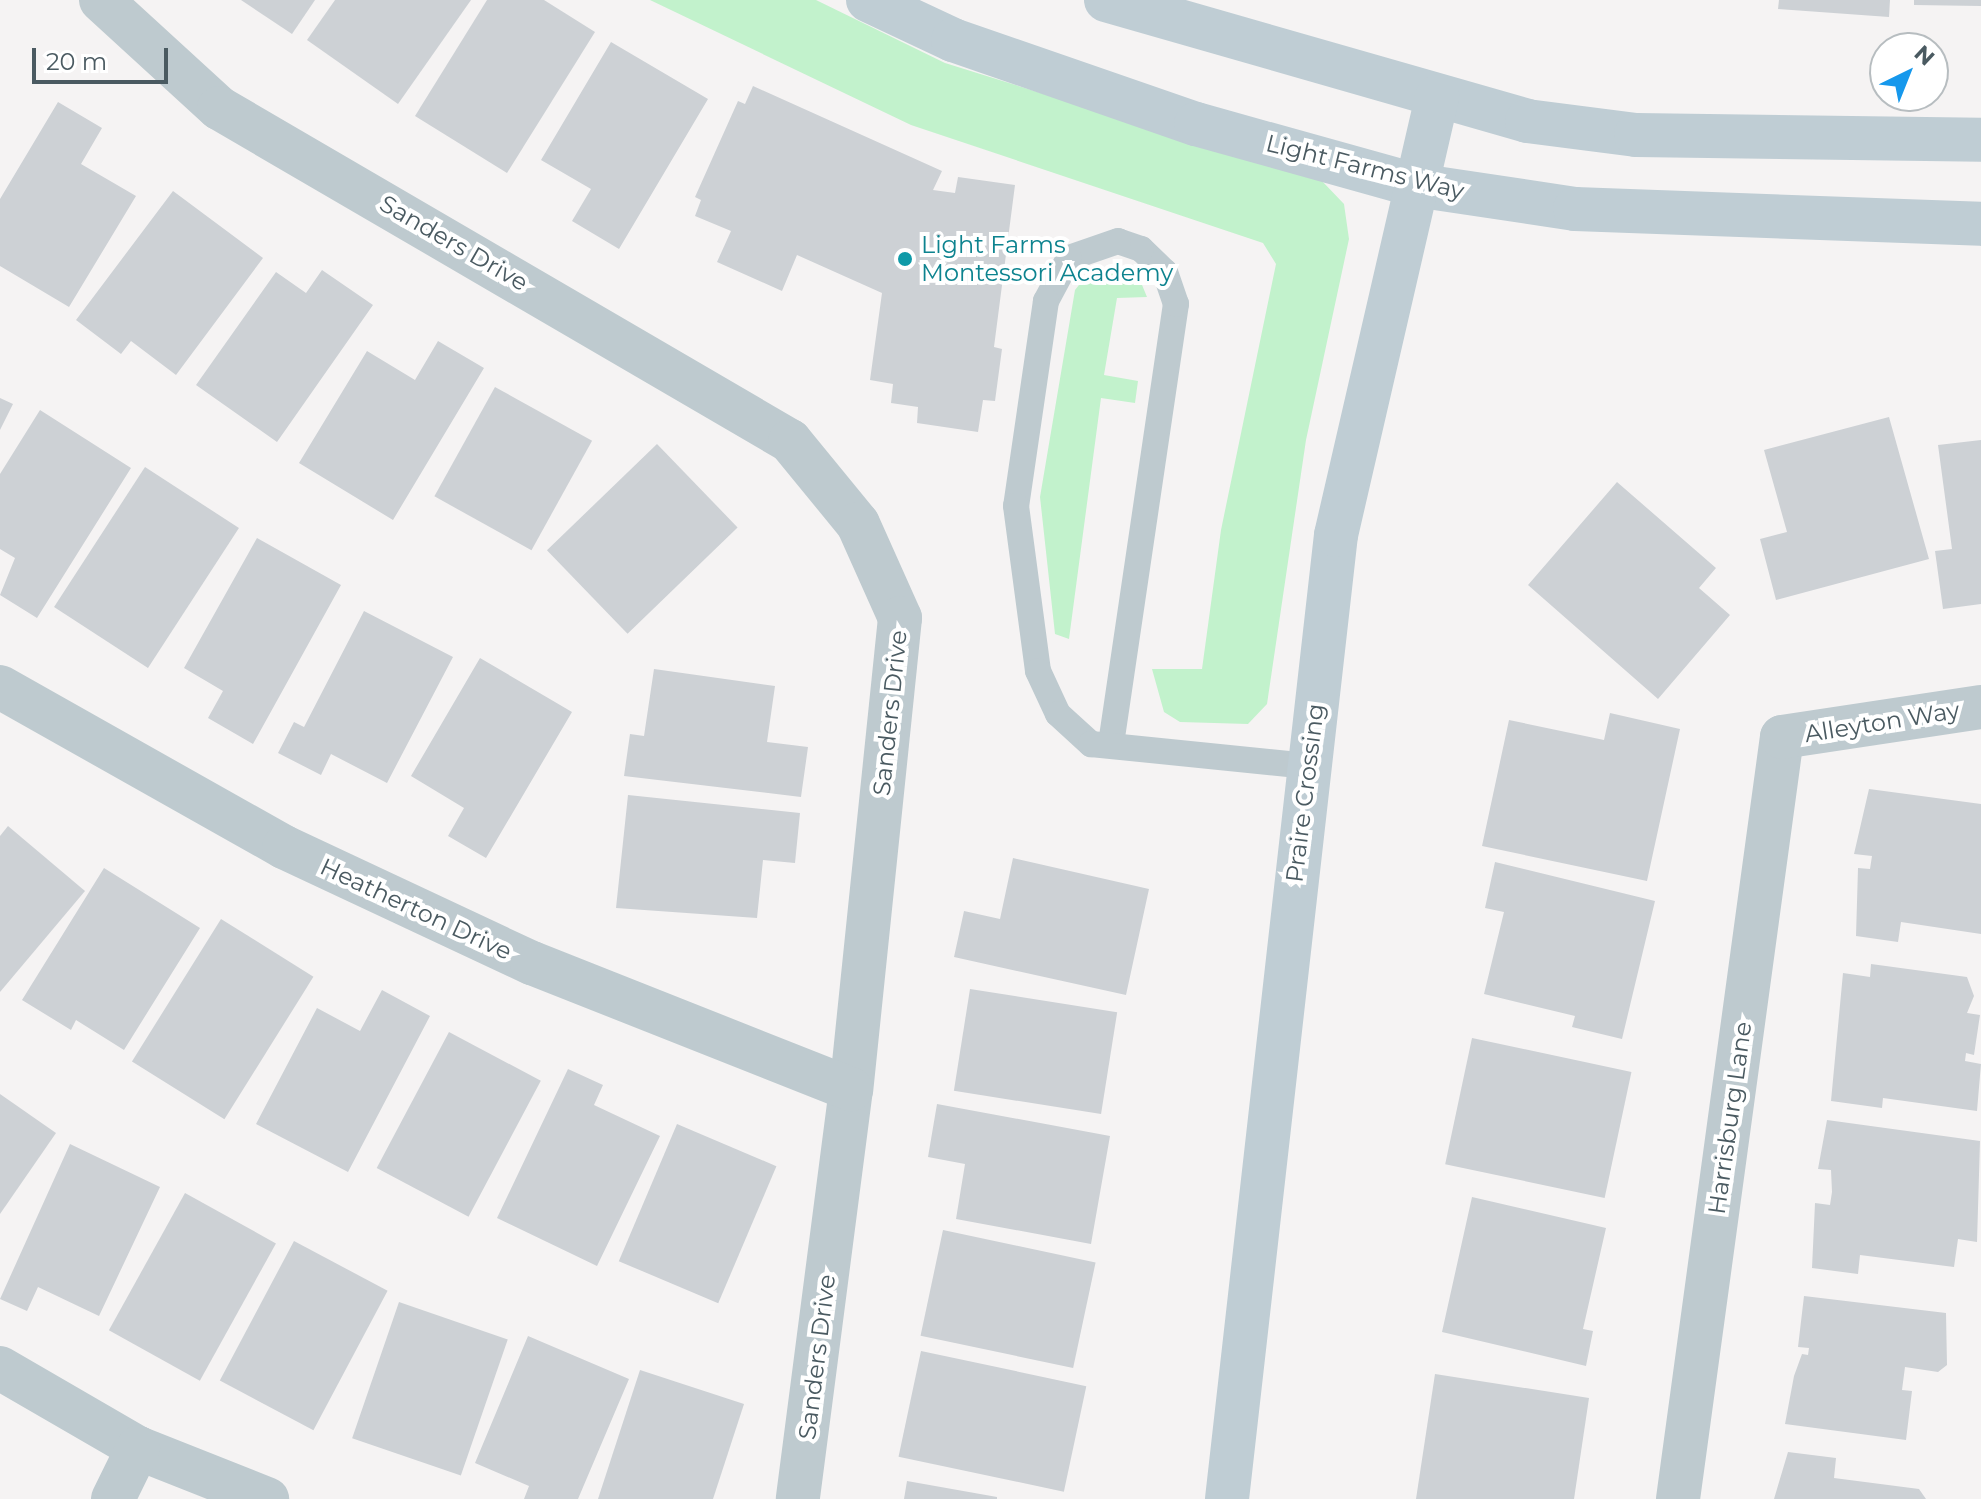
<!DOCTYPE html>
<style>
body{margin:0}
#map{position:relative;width:1981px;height:1499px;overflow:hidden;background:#f5f3f3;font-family:Montserrat,sans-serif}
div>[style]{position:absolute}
.green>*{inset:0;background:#c2f2cc}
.building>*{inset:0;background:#cdd1d5;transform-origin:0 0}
.lane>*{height:26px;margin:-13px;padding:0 13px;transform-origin:13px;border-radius:13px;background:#becacf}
.street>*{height:44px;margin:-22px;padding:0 22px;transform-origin:22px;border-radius:22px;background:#becacf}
.secondary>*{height:44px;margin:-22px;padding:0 22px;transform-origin:22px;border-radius:22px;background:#bfcdd4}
.dots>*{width:22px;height:22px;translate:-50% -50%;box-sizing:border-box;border:4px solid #fff;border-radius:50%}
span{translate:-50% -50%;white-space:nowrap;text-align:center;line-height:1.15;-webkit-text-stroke:8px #fff;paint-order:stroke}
.street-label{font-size:24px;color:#4a5a61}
.culture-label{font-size:24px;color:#0d838f}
.left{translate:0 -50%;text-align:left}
.north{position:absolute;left:1869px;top:32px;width:80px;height:80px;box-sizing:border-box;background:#fff;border:2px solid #b7bdc0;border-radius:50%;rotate:43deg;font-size:22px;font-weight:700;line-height:32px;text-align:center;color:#4a5a61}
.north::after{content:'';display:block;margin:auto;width:28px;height:36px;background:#1698ec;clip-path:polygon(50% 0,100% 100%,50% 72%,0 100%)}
.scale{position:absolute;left:32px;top:48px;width:136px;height:36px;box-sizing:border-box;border:4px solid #4a5a61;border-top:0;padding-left:10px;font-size:24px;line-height:28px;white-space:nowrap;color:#4a5a61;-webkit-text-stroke:6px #fff;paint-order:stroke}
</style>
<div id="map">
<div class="green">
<div style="clip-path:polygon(650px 0,816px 0,945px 63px,1322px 181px,1344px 204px,1349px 239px,1306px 440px,1267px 704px,1248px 724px,1180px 722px,1164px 712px,1152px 669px,1202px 669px,1221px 530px,1276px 264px,1263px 243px,911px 125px)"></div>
<div style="clip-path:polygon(1112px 266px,1140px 280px,1147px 297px,1117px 298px,1104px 375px,1138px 381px,1135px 403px,1101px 398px,1069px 639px,1055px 634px,1040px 497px,1075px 290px,1086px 276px)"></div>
</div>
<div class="building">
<div style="clip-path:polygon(241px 0,315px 0,292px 34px)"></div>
<div style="clip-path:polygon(335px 0,471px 0,398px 104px,307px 40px)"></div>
<div style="clip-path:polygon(487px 0,544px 0,595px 32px,507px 173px,415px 116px)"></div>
<div style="clip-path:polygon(1779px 0,1890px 0,1889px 17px,1778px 9px)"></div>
<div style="clip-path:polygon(1914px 0,1981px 0,1981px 6px,1914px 5px)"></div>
<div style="clip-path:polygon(611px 42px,708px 99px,619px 249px,572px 221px,591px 189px,541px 160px)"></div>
<div style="clip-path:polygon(753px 86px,942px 171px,933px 190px,955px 193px,958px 177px,1015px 185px,994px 347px,1002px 349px,995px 401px,983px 400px,978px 432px,917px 423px,918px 407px,891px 403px,893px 384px,870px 380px,882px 293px,797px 255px,782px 291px,717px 262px,731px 231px,695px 216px,701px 200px,695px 197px,738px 101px,745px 104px)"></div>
<div style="clip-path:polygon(58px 102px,102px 128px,81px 164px,136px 196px,69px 307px,0 266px,0 199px)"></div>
<div style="clip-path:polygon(173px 191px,263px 258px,176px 375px,131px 341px,121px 354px,76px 320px)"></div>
<div style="clip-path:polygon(322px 270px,373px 305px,277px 442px,196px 385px,276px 272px,306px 293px)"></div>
<div style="clip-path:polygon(438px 341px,484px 368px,393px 520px,299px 463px,367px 351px,415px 380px)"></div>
<div style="left:495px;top:387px;width:111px;height:125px;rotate:29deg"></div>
<div style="clip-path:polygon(0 398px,13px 404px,0 430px)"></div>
<div style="clip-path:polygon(40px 410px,131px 468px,37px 618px,0 595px,15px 558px,0 549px,0 474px)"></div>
<div style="clip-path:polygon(1889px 417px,1929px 559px,1776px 600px,1760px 539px,1787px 532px,1764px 450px)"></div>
<div style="clip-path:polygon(1981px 440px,1981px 604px,1943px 609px,1935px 551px,1952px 549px,1938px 445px)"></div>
<div style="left:657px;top:444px;width:116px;height:153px;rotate:46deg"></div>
<div style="left:145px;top:467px;width:112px;height:167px;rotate:33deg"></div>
<div style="clip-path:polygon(1617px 482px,1716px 568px,1699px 588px,1730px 615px,1658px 699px,1528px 585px)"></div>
<div style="clip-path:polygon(257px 538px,341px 585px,253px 744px,208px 718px,223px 691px,184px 668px)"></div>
<div style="clip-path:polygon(364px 611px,453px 657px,387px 783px,331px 754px,321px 775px,278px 753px,294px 722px,304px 727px)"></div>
<div style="clip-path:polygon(480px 658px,572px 712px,486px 858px,448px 836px,464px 808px,411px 776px)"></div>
<div style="clip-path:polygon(654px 669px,775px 686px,767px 742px,808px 747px,801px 797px,624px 776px,630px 734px,644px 736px)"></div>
<div style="clip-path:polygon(1610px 713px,1680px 729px,1647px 881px,1482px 846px,1509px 720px,1604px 740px)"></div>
<div style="clip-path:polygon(1869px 789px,1981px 804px,1981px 934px,1901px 922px,1898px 942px,1856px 936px,1858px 868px,1870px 869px,1872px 856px,1854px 854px)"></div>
<div style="clip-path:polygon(628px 795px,800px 813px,795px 863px,763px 860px,757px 918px,616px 908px)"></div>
<div style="clip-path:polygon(8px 826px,85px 891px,0 992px,0 836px)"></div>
<div style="clip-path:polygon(1013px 858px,1149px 889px,1126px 995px,954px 957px,964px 911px,1000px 919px)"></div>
<div style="clip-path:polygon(1495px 862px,1655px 901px,1622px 1039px,1572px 1027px,1575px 1016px,1484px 994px,1504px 912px,1485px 908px)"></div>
<div style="clip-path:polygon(104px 868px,200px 928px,124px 1050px,76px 1020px,71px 1030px,22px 1000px)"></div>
<div style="left:221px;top:919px;width:109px;height:168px;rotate:32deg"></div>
<div style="clip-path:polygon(1871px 964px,1967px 977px,1974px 996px,1967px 1013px,1980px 1015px,1974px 1055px,1966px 1053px,1965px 1061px,1981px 1064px,1977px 1111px,1883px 1098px,1882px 1108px,1831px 1101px,1843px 973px,1870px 977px)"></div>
<div style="left:970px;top:989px;width:149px;height:103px;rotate:9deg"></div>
<div style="clip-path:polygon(382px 990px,430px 1016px,348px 1172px,256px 1124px,317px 1008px,360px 1031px)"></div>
<div style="left:449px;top:1032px;width:104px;height:154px;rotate:28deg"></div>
<div style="left:1472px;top:1038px;width:163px;height:129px;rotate:12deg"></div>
<div style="clip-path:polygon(568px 1069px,603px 1085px,594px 1105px,660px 1136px,597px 1266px,497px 1218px)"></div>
<div style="clip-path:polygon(0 1094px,56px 1133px,0 1214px)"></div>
<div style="clip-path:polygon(937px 1104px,1110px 1136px,1091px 1244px,956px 1219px,965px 1164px,928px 1157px)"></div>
<div style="clip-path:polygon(1827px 1120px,1980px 1141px,1977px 1242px,1958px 1239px,1954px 1267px,1860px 1255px,1858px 1274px,1812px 1268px,1815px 1203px,1830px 1205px,1832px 1192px,1831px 1170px,1818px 1169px)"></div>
<div style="left:677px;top:1124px;width:108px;height:149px;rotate:23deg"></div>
<div style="clip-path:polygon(70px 1144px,160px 1187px,99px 1316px,38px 1287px,27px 1311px,0 1299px)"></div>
<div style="left:185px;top:1193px;width:104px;height:157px;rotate:29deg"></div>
<div style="clip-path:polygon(1472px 1197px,1606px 1228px,1583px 1329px,1593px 1331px,1586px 1366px,1442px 1332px)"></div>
<div style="left:943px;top:1230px;width:156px;height:108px;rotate:12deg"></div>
<div style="left:294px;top:1241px;width:106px;height:158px;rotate:28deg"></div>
<div style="clip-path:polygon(1804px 1296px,1946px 1313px,1947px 1365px,1938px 1372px,1905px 1367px,1902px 1390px,1912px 1391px,1906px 1440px,1785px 1424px,1794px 1376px,1802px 1354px,1808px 1355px,1809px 1348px,1798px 1347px)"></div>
<div style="left:399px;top:1302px;width:115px;height:144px;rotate:19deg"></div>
<div style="clip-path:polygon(528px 1336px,629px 1379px,578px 1499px,524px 1499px,529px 1486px,475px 1463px)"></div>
<div style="left:921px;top:1351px;width:169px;height:108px;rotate:12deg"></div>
<div style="clip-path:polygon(640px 1370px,744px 1404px,713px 1499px,598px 1499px)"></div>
<div style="clip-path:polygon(1435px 1374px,1589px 1398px,1574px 1499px,1416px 1499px)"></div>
<div style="clip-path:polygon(1788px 1452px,1836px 1458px,1834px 1478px,1919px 1489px,1926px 1499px,1774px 1499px)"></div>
<div style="clip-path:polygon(907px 1481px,997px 1497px,997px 1499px,904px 1499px)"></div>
</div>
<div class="lane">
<div style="left:1111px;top:744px;width:445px;rotate:-81.6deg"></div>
<div style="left:1176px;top:304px;width:34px;rotate:-109deg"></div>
<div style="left:1165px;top:272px;width:33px;rotate:-136deg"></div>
<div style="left:1141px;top:249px;width:24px;rotate:-161deg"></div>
<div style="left:1118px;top:241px;width:52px;rotate:160.9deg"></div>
<div style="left:1069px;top:258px;width:49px;rotate:118.1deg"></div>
<div style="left:1046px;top:301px;width:207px;rotate:98.3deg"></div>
<div style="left:1016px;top:506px;width:166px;rotate:82.4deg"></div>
<div style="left:1038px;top:671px;width:47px;rotate:65.1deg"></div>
<div style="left:1058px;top:714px;width:45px;rotate:42.3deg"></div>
<div style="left:1091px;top:744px;width:218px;rotate:5.8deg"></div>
</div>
<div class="street">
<div style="left:101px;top:0;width:160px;rotate:42.5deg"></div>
<div style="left:219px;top:108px;width:661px;rotate:30.25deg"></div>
<div style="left:790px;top:441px;width:107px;rotate:50.7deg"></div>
<div style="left:858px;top:524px;width:103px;rotate:65.9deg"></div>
<div style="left:900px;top:618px;width:474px;rotate:95.9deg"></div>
<div style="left:851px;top:1089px;width:413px;rotate:97.4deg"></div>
<div style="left:0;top:687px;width:326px;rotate:29.4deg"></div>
<div style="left:284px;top:847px;width:274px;rotate:25.1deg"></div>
<div style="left:532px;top:963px;width:343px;rotate:21.6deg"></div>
<div style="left:0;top:1368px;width:160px;rotate:30.1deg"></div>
<div style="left:138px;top:1448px;width:139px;rotate:21.6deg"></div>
<div style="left:113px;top:1499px;width:57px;rotate:-63.9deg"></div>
<div style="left:1678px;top:1499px;width:769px;rotate:-82.23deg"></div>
<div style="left:1782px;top:737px;width:201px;rotate:-8.6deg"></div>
</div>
<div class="secondary">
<div style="left:868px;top:0;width:94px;rotate:25.2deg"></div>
<div style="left:953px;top:40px;width:257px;rotate:19.1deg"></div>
<div style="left:1196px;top:124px;width:227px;rotate:15.6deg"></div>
<div style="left:1415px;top:185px;width:162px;rotate:8.5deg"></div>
<div style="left:1575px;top:209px;width:406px;rotate:2.1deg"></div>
<div style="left:1106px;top:0;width:438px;rotate:16deg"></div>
<div style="left:1527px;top:121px;width:110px;rotate:7.3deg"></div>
<div style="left:1636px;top:135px;width:345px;rotate:0.8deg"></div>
<div style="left:1227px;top:1499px;width:970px;rotate:-83.55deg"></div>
<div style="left:1336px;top:535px;width:450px;rotate:-77deg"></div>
</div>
<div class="dots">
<div style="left:905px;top:259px;background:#0f9aa8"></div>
</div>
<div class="street-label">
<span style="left:1365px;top:167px;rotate:14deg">Light Farms Way</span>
<span style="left:454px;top:243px;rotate:30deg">Sanders Drive</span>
<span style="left:890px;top:713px;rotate:-84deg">Sanders Drive</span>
<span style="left:1882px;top:722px;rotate:-9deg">Alleyton Way</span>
<span style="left:1305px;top:793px;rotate:-83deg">Praire Crossing</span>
<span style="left:416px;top:909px;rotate:25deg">Heatherton Drive</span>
<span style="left:1730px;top:1118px;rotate:-82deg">Harrisburg Lane</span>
<span style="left:817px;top:1357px;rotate:-83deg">Sanders Drive</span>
</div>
<div class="culture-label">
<span class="left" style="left:921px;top:259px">Light Farms<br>Montessori Academy</span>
</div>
<div class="north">N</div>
<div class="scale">20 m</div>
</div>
